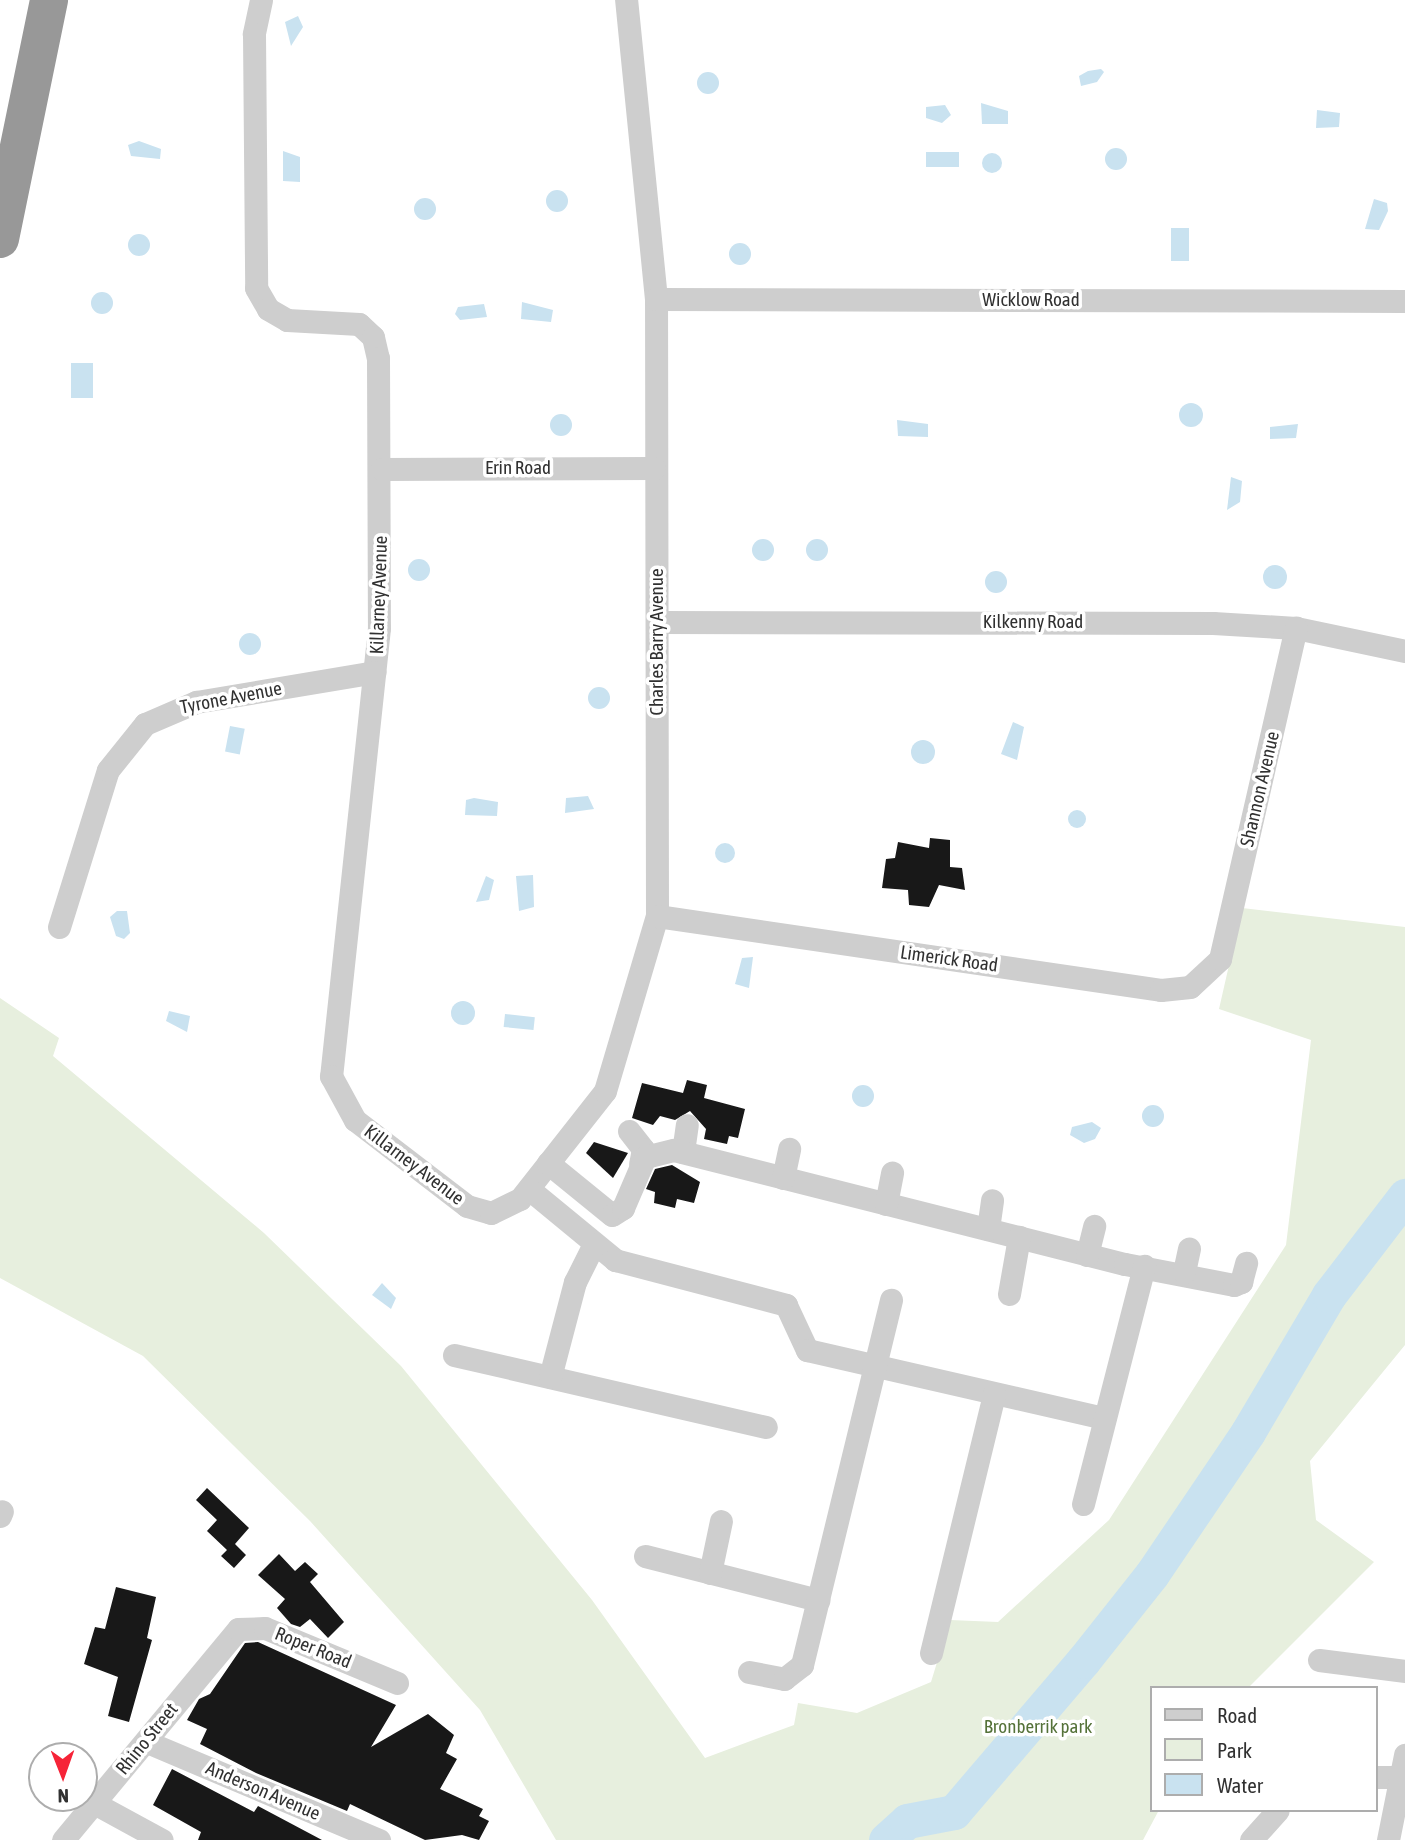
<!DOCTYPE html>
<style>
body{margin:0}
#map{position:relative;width:1405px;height:1840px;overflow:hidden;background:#fff;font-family:"Asap Condensed",sans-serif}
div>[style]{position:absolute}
.green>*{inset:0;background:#e7efde}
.water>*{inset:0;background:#c9e2f0;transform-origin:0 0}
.round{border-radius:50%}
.river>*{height:35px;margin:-17.5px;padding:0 17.5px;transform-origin:17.5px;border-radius:17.5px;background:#c9e2f0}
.building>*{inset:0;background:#181818}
.minor>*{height:23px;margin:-11.5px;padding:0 11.5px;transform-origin:11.5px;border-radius:11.5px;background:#cecece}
.motorway>*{height:38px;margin:-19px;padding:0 19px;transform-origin:19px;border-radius:19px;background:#989898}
span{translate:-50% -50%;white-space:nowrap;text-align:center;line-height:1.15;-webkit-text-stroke:7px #fff;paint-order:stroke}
.street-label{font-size:19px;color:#313131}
.park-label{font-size:19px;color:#557239}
.legend{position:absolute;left:1150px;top:1686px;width:228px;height:126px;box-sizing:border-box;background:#fff;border:2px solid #adadad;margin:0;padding:9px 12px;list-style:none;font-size:21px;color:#313131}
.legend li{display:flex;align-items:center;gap:14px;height:35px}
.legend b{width:35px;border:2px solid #adadad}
.north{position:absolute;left:28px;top:1742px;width:70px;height:70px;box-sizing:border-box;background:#fff;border:2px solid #adadad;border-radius:50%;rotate:179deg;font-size:19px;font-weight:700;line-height:28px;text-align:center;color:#313131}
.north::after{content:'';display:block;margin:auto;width:24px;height:32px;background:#f62438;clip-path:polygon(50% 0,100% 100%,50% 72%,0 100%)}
</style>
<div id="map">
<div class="green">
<div style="clip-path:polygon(1242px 908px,1405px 927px,1405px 1345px,1310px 1461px,1316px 1520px,1374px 1562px,1248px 1688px,1151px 1688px,1151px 1810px,1159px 1810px,1143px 1840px,556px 1840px,480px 1710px,310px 1521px,143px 1356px,0 1278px,0 998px,59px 1038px,53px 1056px,264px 1233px,401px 1366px,592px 1600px,705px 1758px,794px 1725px,798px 1703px,857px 1713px,931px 1682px,950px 1620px,998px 1622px,1109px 1520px,1286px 1245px,1311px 1040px,1219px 1009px)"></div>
</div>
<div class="water">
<div style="clip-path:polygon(298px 16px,303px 27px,291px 46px,285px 22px)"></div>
<div style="clip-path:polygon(1088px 71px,1101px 69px,1104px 72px,1097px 82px,1081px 86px,1079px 76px)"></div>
<div class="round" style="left:697px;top:72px;width:22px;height:22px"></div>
<div style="clip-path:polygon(981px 103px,1008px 111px,1008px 124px,982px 124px)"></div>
<div style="clip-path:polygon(945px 105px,951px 115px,942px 123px,926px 118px,926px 107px)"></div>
<div style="clip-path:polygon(1317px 110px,1340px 113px,1339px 127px,1316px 128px)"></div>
<div style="clip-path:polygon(139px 141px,161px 149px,160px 159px,131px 156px,128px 145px)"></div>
<div class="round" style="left:1105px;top:148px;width:22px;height:22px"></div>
<div style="clip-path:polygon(283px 151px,300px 157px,300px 182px,283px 181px)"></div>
<div style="left:926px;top:152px;width:33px;height:15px"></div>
<div class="round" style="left:982px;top:153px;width:20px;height:20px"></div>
<div class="round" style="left:546px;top:190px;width:22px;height:22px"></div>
<div class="round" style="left:414px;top:198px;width:22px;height:22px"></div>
<div style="clip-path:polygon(1374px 199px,1387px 203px,1388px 211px,1379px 230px,1365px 229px)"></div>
<div style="left:1189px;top:228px;width:33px;height:18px;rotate:90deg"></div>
<div class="round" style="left:128px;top:234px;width:22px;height:22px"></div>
<div class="round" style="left:729px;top:243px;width:22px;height:22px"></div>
<div class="round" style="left:91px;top:292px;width:22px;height:22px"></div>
<div style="clip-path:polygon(522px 302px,553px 310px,551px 322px,521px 319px)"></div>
<div style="clip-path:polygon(484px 304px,487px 317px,460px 320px,455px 314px,458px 307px)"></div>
<div style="left:71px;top:363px;width:22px;height:35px"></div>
<div class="round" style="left:1179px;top:403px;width:24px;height:24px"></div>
<div class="round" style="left:550px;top:414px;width:22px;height:22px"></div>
<div style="clip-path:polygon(897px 420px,928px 424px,928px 437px,898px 436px)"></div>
<div style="clip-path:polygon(1298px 424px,1296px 438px,1270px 439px,1270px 427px)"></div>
<div style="clip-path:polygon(1231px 477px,1242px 481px,1240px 502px,1227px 510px)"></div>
<div class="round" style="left:806px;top:539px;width:22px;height:22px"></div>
<div class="round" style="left:752px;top:539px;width:22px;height:22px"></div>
<div class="round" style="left:408px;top:559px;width:22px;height:22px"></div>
<div class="round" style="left:1263px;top:565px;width:24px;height:24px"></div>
<div class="round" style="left:985px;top:571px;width:22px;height:22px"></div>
<div class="round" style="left:239px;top:633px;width:22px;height:22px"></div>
<div class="round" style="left:588px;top:687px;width:22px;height:22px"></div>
<div style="clip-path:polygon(1013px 722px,1024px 727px,1017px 760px,1001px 754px)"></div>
<div style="left:230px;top:726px;width:15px;height:26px;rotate:11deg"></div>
<div class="round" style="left:911px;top:740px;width:24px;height:24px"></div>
<div style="clip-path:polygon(588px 796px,594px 809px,565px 813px,566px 798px)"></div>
<div style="clip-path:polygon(474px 798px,498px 802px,497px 816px,465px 815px,466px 800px)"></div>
<div class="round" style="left:1068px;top:810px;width:18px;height:18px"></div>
<div class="round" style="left:715px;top:843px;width:20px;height:20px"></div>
<div style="clip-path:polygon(533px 875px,534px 907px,519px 911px,516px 876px)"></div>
<div style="clip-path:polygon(486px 876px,494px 880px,489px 900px,476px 902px)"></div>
<div style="clip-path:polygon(117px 911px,127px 911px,130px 933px,124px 939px,116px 936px,110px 917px)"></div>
<div style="clip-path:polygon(753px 957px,749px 988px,735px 984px,742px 958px)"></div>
<div class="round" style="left:451px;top:1001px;width:24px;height:24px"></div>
<div style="clip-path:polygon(169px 1011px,190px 1016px,187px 1032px,166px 1021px)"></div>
<div style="left:505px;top:1014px;width:30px;height:13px;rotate:6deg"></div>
<div class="round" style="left:852px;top:1085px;width:22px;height:22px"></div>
<div class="round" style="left:1142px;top:1105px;width:22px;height:22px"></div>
<div style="clip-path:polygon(1092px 1122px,1101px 1128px,1095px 1139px,1084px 1143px,1070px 1135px,1072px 1127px)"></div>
<div style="clip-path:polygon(382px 1283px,396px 1298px,391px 1309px,372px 1295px)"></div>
</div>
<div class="river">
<div style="left:886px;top:1840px;width:28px;rotate:-42deg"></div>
<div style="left:907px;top:1821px;width:48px;rotate:-10.8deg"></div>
<div style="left:954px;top:1812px;width:199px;rotate:-49.5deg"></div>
<div style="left:1083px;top:1661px;width:111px;rotate:-51.6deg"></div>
<div style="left:1152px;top:1574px;width:171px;rotate:-55.9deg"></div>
<div style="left:1248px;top:1432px;width:159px;rotate:-59.4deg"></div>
<div style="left:1329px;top:1295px;width:125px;rotate:-52.5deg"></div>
</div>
<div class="building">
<div style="clip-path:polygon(930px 838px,950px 840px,950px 867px,962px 868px,965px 890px,939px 885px,929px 907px,909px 905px,908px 890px,882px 888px,886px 859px,895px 858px,898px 842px,929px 848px)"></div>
<div style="clip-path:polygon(687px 1080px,707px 1085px,704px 1098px,745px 1109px,738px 1138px,729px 1136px,727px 1144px,704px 1139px,706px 1129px,690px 1111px,675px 1120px,660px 1116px,653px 1125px,632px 1118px,642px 1083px,683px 1093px)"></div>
<div style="clip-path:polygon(594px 1142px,628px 1153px,613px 1178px,586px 1153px)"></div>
<div style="clip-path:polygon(672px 1165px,700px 1182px,694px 1203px,677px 1199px,675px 1208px,654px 1203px,655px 1192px,646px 1189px,655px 1169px)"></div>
<div style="clip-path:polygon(207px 1488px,249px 1528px,235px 1544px,246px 1555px,234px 1568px,221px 1556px,227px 1550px,207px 1531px,217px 1520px,196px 1500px)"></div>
<div style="clip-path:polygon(279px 1554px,295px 1571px,305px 1562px,318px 1574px,310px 1582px,344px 1622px,328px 1638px,310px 1619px,300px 1627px,291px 1624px,277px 1608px,285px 1599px,258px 1575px)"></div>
<div style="clip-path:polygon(116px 1587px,156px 1597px,147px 1638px,152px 1640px,129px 1722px,108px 1716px,118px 1677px,84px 1664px,95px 1627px,105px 1629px)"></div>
<div style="clip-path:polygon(258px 1642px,396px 1705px,371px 1747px,428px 1714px,454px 1735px,446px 1753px,457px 1759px,440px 1789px,483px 1809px,479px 1816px,489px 1821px,479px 1840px,462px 1835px,425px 1840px,350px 1804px,347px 1811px,256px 1773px,200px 1744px,207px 1729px,187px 1720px,199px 1699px,210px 1694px,245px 1643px)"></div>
<div style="clip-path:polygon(172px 1769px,254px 1812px,258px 1806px,322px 1840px,198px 1840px,201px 1832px,153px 1805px)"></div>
</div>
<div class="minor">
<div style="left:261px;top:0;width:35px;rotate:102deg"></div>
<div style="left:254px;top:34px;width:254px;rotate:89.5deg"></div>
<div style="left:256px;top:288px;width:24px;rotate:60deg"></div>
<div style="left:268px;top:309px;width:22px;rotate:30deg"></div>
<div style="left:287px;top:320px;width:72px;rotate:3.2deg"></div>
<div style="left:359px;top:324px;width:19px;rotate:43deg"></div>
<div style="left:373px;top:337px;width:22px;rotate:77deg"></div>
<div style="left:378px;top:358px;width:270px;rotate:89.8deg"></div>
<div style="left:379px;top:628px;width:451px;rotate:96.1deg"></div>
<div style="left:331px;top:1076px;width:50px;rotate:61.4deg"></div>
<div style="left:355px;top:1120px;width:141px;rotate:37.5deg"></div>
<div style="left:467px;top:1206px;width:25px;rotate:16deg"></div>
<div style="left:491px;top:1213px;width:32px;rotate:-26deg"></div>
<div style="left:520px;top:1199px;width:137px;rotate:-51.8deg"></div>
<div style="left:605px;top:1091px;width:183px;rotate:-73.5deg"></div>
<div style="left:657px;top:916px;width:617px;rotate:-90.09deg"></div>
<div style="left:656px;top:299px;width:301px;rotate:-95.7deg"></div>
<div style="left:656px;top:299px;width:749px;rotate:0.15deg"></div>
<div style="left:382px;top:469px;width:272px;rotate:-0.2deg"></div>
<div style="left:658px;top:622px;width:555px;rotate:0.1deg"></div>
<div style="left:1213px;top:623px;width:83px;rotate:3.4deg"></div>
<div style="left:1296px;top:628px;width:111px;rotate:11.9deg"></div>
<div style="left:657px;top:916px;width:509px;rotate:8.35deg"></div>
<div style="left:1161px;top:990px;width:29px;rotate:-6deg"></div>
<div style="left:1190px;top:987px;width:41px;rotate:-43deg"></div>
<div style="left:1220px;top:959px;width:340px;rotate:-77.1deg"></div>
<div style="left:59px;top:927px;width:164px;rotate:-72.7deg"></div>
<div style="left:108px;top:770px;width:59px;rotate:-51.2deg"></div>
<div style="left:145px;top:724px;width:56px;rotate:-23.3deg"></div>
<div style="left:196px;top:702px;width:181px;rotate:-9.5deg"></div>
<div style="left:629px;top:1131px;width:23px;rotate:52deg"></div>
<div style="left:643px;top:1149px;width:15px;rotate:101deg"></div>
<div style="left:683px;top:1152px;width:27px;rotate:-82deg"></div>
<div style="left:548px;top:1163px;width:82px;rotate:39.1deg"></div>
<div style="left:612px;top:1215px;width:13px;rotate:-32deg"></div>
<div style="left:623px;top:1208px;width:56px;rotate:-66.7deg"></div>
<div style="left:645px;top:1157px;width:30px;rotate:-14deg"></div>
<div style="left:674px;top:1150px;width:465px;rotate:14.2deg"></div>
<div style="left:1125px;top:1264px;width:111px;rotate:10.9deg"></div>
<div style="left:1234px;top:1285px;width:8px;rotate:-23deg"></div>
<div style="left:1241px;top:1282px;width:20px;rotate:-75deg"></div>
<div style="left:783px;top:1178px;width:30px;rotate:-78deg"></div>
<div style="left:529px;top:1189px;width:112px;rotate:39.5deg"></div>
<div style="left:615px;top:1260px;width:177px;rotate:14.7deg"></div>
<div style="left:786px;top:1305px;width:50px;rotate:65deg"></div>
<div style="left:807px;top:1350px;width:305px;rotate:12.9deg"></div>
<div style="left:886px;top:1204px;width:32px;rotate:-79deg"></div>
<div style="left:988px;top:1229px;width:29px;rotate:-82deg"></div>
<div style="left:1087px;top:1255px;width:30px;rotate:-76deg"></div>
<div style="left:1184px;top:1272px;width:24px;rotate:-78deg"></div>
<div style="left:1009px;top:1294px;width:58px;rotate:-80deg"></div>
<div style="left:454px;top:1355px;width:320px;rotate:13deg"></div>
<div style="left:550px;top:1377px;width:98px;rotate:-75.3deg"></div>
<div style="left:575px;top:1282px;width:42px;rotate:-63.4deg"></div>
<div style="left:1083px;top:1504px;width:246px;rotate:-75.6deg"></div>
<div style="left:0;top:1516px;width:5px;rotate:-68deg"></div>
<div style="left:645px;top:1556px;width:179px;rotate:14.3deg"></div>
<div style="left:710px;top:1573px;width:53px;rotate:-78.1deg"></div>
<div style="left:931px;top:1653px;width:266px;rotate:-76.3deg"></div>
<div style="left:1319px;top:1660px;width:87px;rotate:7.3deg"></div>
<div style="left:749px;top:1672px;width:36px;rotate:11deg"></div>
<div style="left:784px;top:1679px;width:23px;rotate:-38deg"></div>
<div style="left:802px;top:1665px;width:376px;rotate:-76.3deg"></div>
<div style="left:147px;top:1742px;width:252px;rotate:22.9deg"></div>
<div style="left:1375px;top:1777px;width:26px"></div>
<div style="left:94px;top:1803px;width:77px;rotate:28.6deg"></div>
<div style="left:63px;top:1840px;width:274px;rotate:-50.3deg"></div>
<div style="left:238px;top:1629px;width:27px;rotate:-2deg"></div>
<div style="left:265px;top:1628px;width:143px;rotate:22.6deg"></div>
<div style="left:1251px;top:1840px;width:40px;rotate:-48deg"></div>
<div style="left:1388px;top:1840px;width:87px;rotate:-78.7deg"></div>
</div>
<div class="motorway">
<div style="left:0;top:239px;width:244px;rotate:-78.4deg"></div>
</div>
<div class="street-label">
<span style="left:1031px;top:300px">Wicklow Road</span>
<span style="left:518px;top:468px">Erin Road</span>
<span style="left:379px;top:595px;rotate:-88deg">Killarney Avenue</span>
<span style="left:1033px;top:622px">Kilkenny Road</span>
<span style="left:657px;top:642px;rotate:-90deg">Charles Barry Avenue</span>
<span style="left:231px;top:698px;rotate:-11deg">Tyrone Avenue</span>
<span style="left:1260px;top:789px;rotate:-77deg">Shannon Avenue</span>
<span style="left:949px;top:959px;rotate:8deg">Limerick Road</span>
<span style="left:414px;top:1165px;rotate:37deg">Killarney Avenue</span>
<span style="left:313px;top:1648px;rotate:22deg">Roper Road</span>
<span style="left:147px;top:1739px;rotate:-51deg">Rhino Street</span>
<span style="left:263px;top:1791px;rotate:23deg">Anderson Avenue</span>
</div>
<div class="park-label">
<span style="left:1038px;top:1727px">Bronberrik park</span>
</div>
<ul class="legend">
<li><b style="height:9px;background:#cecece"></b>Road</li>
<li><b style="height:19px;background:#e7efde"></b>Park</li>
<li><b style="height:19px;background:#c9e2f0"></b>Water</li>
</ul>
<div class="north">N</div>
</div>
